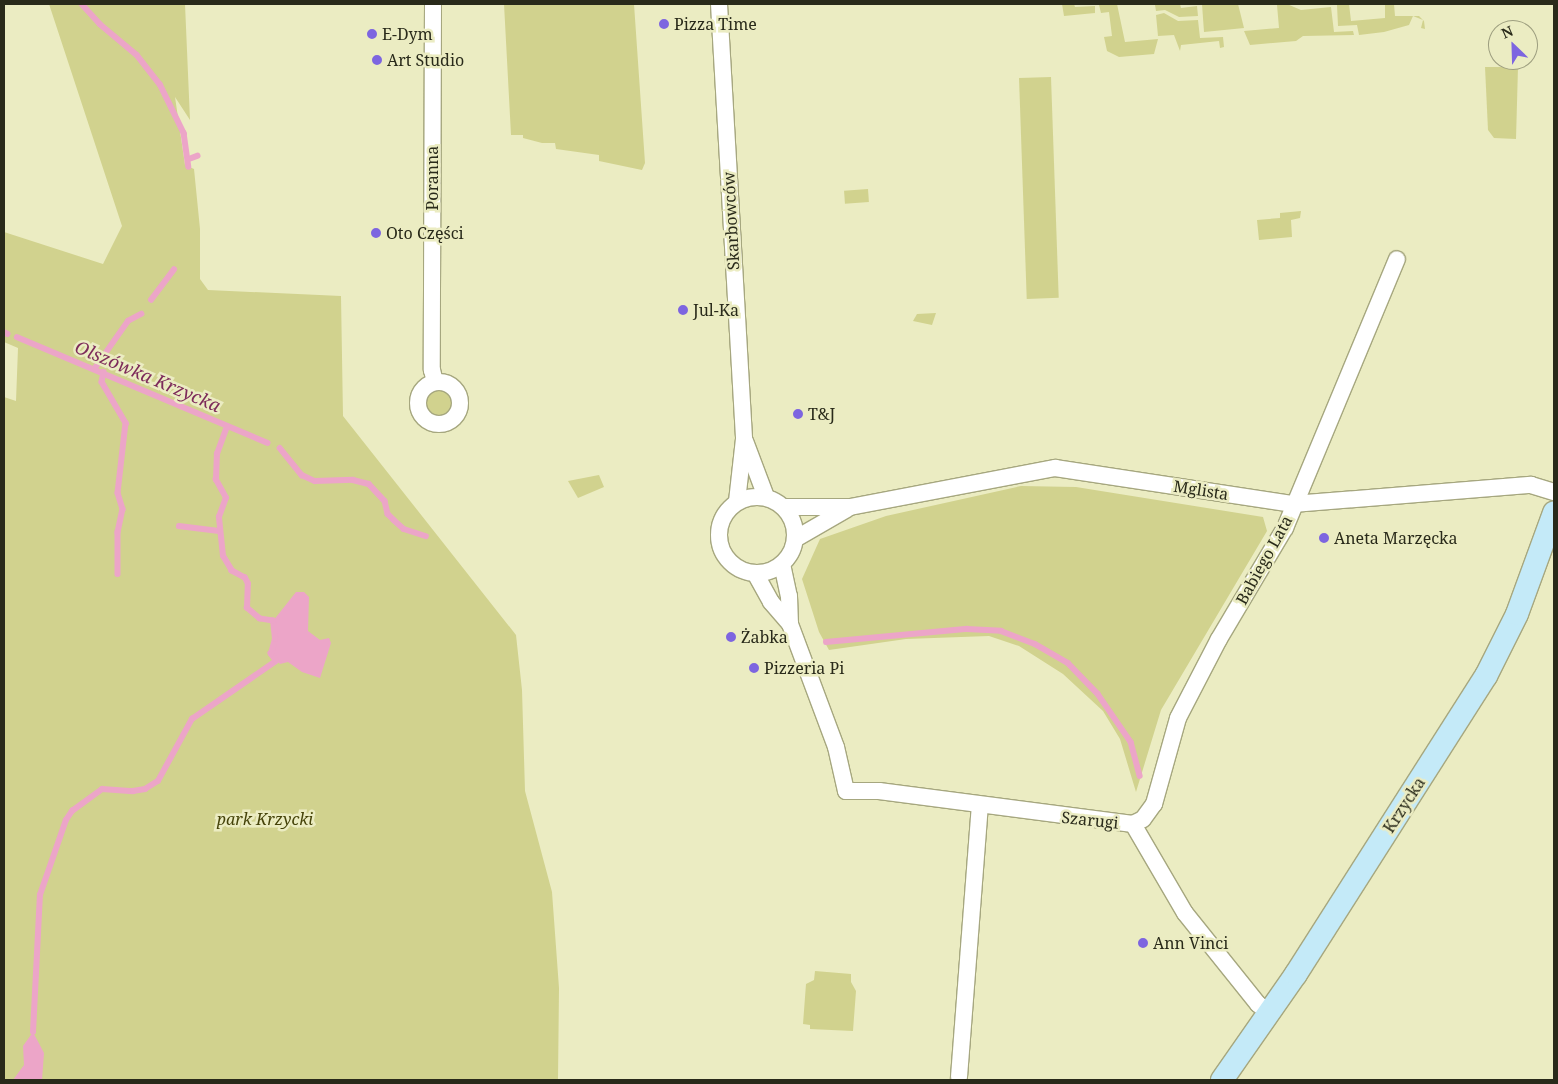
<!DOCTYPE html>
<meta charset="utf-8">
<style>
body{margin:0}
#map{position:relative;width:1558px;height:1084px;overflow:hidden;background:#ebecc2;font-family:"Noto Serif",serif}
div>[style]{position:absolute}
.green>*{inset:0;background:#d1d28e;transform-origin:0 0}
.round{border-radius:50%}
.water>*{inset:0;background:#eca5c8}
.stream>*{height:5.5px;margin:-2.75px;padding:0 2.75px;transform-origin:2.75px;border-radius:2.75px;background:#eca5c8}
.roads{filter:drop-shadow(1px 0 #a6a77f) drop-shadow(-1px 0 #a6a77f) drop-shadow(0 1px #a6a77f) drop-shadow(0 -1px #a6a77f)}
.street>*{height:16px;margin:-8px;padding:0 8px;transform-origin:8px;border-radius:8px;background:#fff}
.street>.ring{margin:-8px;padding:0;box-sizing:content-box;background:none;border:16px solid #fff;border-radius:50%}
.secondary>*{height:22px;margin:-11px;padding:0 11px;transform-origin:11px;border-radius:11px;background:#c4eaf8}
.dots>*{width:14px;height:14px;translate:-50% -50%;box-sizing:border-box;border:2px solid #ebecc2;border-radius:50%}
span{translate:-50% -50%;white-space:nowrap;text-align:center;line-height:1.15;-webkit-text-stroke:5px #ebecc2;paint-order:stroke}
.poi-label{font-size:16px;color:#292a1a}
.left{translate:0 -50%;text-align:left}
.street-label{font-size:16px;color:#292a1a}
.park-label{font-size:16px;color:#454309;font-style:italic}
.water-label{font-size:18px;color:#7d2b5a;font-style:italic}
.frame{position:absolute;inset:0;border:5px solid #292a1a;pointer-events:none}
.north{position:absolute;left:1488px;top:20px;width:50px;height:50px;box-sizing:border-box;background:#ebecc2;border:1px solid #9d9e7f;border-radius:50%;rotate:336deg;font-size:14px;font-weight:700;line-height:20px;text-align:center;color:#292a1a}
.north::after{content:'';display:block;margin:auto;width:18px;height:22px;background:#7d65e0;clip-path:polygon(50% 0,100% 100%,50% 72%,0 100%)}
</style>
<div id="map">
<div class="green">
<div style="clip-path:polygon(49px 4px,185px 4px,190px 120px,175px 97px,185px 165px,194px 169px,200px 229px,200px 279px,208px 290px,341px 296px,343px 416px,516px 635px,522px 690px,525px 791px,552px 892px,559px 988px,558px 1080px,4px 1080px,4px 397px,16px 401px,18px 348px,4px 342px,4px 232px,103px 264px,122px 226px)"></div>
<div style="clip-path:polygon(504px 4px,634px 4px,645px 163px,642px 170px,599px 161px,599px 155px,556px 149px,555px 143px,542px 143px,523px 138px,523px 135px,511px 135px)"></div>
<div style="clip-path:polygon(1062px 4px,1074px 4px,1075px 7px,1095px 6px,1095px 13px,1064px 16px)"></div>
<div style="clip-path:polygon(1117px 4px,1125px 42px,1158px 39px,1154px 54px,1119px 57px,1107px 51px,1104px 37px,1112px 36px,1109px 12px,1101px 13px,1099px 5px)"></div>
<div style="clip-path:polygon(1180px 4px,1181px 8px,1197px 6px,1198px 16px,1179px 17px,1165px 10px,1156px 11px,1155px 5px)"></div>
<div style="clip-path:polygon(1202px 4px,1238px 4px,1244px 28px,1204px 32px)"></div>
<div style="clip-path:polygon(1287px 4px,1301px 10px,1331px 7px,1334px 32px,1353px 31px,1354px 35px,1303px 36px,1296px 41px,1250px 45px,1244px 31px,1279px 28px,1277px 5px)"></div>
<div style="clip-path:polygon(1349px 4px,1351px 21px,1385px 18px,1385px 4px,1394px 4px,1395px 16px,1419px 16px,1424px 21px,1425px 29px,1421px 28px,1423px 20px,1413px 16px,1409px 25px,1384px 32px,1359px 35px,1357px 25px,1338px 26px,1337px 5px)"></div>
<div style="clip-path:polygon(1164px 13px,1178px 21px,1198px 20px,1200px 38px,1223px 37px,1224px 47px,1220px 48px,1219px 41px,1181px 45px,1180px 51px,1174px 35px,1158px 36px,1156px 15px)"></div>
<div style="clip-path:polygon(1485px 67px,1518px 67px,1516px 139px,1494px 138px,1488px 130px)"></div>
<div style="left:1051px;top:77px;width:221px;height:32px;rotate:88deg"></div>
<div style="left:868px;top:189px;width:13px;height:24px;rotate:86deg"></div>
<div style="clip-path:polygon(1301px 211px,1300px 218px,1291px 220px,1292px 237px,1259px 240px,1257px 220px,1280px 218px,1280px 213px)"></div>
<div style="clip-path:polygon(936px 313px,932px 325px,913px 321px,917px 314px)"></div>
<div class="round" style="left:425px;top:389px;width:28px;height:28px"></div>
<div style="clip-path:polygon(599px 475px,604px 487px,578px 498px,568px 481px)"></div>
<div style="clip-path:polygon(1021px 486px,1076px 487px,1263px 517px,1267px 531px,1161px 710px,1136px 792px,1120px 739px,1103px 711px,1063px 674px,1019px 646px,989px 636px,906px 639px,829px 650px,819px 632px,802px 579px,820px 539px,886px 516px)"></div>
<div style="clip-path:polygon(815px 971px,851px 974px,851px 982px,856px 991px,853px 1031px,810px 1029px,810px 1025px,803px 1024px,806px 984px,814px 980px)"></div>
</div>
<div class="water">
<div style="clip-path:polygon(296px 592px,304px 592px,309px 597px,308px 631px,320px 640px,329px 638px,331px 643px,320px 678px,302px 672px,288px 662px,280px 664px,271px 654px,275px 639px,273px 621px)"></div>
<div style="clip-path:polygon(33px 1032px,44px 1053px,42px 1080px,13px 1080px,24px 1065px,23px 1046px)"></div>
</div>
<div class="stream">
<div style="left:82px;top:4px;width:27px;rotate:48deg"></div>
<div style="left:100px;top:24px;width:48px;rotate:40deg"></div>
<div style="left:137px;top:55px;width:37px;rotate:52deg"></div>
<div style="left:160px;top:84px;width:55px;rotate:63.9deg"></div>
<div style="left:184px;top:133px;width:34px;rotate:82deg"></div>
<div style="left:189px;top:159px;width:9px;rotate:-21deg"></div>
<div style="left:151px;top:300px;width:38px;rotate:-53deg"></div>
<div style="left:4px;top:332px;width:4px;rotate:27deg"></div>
<div style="left:17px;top:337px;width:272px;rotate:22.9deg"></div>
<div style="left:95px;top:368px;width:57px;rotate:-54.9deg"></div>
<div style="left:128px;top:321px;width:15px;rotate:-28deg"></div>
<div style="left:104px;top:372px;width:10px;rotate:101deg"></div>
<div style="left:102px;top:382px;width:48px;rotate:59.7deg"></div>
<div style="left:126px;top:423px;width:70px;rotate:96.5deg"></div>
<div style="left:118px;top:493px;width:17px;rotate:73deg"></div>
<div style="left:123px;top:509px;width:24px;rotate:102deg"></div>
<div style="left:118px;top:532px;width:42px;rotate:90deg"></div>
<div style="left:280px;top:448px;width:35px;rotate:51deg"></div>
<div style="left:302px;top:475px;width:14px;rotate:25deg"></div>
<div style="left:315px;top:481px;width:38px;rotate:-2deg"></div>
<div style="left:353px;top:480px;width:16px;rotate:14deg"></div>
<div style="left:369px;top:484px;width:23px;rotate:47deg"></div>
<div style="left:385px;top:501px;width:13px;rotate:77deg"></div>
<div style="left:388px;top:514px;width:8px;rotate:45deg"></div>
<div style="left:394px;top:520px;width:13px;rotate:42deg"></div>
<div style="left:404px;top:529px;width:23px;rotate:18deg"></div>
<div style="left:179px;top:526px;width:40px;rotate:7.1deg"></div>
<div style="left:826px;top:642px;width:142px;rotate:-5.3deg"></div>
<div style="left:967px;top:629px;width:34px;rotate:3deg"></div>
<div style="left:1001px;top:631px;width:36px;rotate:21deg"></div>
<div style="left:1035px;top:644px;width:38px;rotate:30deg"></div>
<div style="left:1068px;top:663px;width:43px;rotate:45.9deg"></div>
<div style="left:1098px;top:694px;width:58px;rotate:55.5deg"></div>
<div style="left:1131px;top:742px;width:35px;rotate:75deg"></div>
<div style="left:33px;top:1032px;width:137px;rotate:-87.1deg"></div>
<div style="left:40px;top:895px;width:79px;rotate:-70.9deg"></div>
<div style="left:66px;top:820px;width:11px;rotate:-56deg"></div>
<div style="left:72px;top:811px;width:37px;rotate:-36deg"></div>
<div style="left:102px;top:789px;width:31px;rotate:4deg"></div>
<div style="left:133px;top:791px;width:12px;rotate:-9deg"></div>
<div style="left:145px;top:789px;width:15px;rotate:-32deg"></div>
<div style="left:158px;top:781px;width:71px;rotate:-61.3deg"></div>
<div style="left:192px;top:719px;width:102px;rotate:-34.6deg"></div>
<div style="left:276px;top:661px;width:9px;rotate:-126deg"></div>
<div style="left:271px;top:654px;width:16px;rotate:-75deg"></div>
<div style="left:275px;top:639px;width:18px;rotate:-96deg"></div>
<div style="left:273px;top:621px;width:13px;rotate:-171deg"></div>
<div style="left:260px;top:619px;width:17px;rotate:-140deg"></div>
<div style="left:247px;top:608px;width:24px;rotate:-88deg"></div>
<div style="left:248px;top:584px;width:7px;rotate:-117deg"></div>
<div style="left:245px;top:578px;width:15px;rotate:-152deg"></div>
<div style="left:232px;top:571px;width:17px;rotate:-121deg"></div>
<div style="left:223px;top:556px;width:39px;rotate:-96deg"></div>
<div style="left:219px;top:517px;width:20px;rotate:-70deg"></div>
<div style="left:226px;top:498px;width:21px;rotate:-119deg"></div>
<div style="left:216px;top:480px;width:26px;rotate:-88deg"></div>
<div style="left:217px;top:454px;width:29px;rotate:-70deg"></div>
</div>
<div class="roads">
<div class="street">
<div style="left:433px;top:4px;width:366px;rotate:90.2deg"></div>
<div style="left:432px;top:370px;width:12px;rotate:76deg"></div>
<div style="left:719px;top:4px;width:436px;rotate:86.7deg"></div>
<div style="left:744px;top:439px;width:62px;rotate:96.4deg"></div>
<div class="ring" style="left:418px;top:382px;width:26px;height:26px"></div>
<div style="left:745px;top:441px;width:60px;rotate:69.4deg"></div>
<div class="ring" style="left:719px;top:497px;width:60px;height:60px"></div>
<div style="left:784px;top:507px;width:66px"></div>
<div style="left:850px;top:507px;width:209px;rotate:-10.8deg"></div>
<div style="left:1055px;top:468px;width:241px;rotate:8.6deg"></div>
<div style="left:1293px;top:504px;width:239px;rotate:-4.6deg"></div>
<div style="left:1531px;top:485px;width:24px;rotate:17deg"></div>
<div style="left:795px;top:539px;width:60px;rotate:-30deg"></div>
<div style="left:782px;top:564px;width:33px;rotate:78deg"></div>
<div style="left:789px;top:596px;width:28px;rotate:88deg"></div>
<div style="left:790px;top:624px;width:131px;rotate:69.5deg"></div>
<div style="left:836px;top:747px;width:45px;rotate:77.2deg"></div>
<div style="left:846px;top:791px;width:33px"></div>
<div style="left:879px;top:791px;width:256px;rotate:7.4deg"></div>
<div style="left:755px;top:573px;width:33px;rotate:61deg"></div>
<div style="left:771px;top:602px;width:29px;rotate:49deg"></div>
<div style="left:1133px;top:824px;width:11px;rotate:-27deg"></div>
<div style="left:1143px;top:819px;width:19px;rotate:-54deg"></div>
<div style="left:1154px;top:804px;width:89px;rotate:-74.4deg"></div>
<div style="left:1178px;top:718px;width:89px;rotate:-62.6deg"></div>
<div style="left:1219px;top:639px;width:129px;rotate:-59.3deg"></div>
<div style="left:1285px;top:528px;width:291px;rotate:-67.4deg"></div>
<div style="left:1133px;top:824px;width:103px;rotate:59.7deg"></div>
<div style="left:1185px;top:913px;width:117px;rotate:51.3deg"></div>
<div style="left:1258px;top:1004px;width:14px;rotate:39deg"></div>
<div style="left:959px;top:1077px;width:273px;rotate:-85.6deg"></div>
</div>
<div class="secondary">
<div style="left:1222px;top:1080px;width:129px;rotate:-55.1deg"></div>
<div style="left:1296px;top:974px;width:353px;rotate:-57.5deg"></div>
<div style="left:1486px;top:676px;width:69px;rotate:-63.4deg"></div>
<div style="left:1517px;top:614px;width:108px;rotate:-69.9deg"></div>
</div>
</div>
<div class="dots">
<div style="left:664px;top:24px;background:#7d65e0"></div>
<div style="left:372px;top:34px;background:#7d65e0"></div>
<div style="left:377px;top:60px;background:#7d65e0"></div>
<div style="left:376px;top:233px;background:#7d65e0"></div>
<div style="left:683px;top:310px;background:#7d65e0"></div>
<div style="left:798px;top:414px;background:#7d65e0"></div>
<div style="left:1324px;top:538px;background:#7d65e0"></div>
<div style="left:731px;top:637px;background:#7d65e0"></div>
<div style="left:754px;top:668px;background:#7d65e0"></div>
<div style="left:1143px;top:943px;background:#7d65e0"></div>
</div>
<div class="poi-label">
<span class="left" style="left:674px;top:24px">Pizza Time</span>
<span class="left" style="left:382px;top:34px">E-Dym</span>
<span class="left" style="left:387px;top:60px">Art Studio</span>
<span class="left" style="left:386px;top:233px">Oto Części</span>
<span class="left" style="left:693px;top:310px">Jul-Ka</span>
<span class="left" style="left:808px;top:414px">T&amp;J</span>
<span class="left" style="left:1334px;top:538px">Aneta Marzęcka</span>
<span class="left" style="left:741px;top:637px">Żabka</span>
<span class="left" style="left:764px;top:668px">Pizzeria Pi</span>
<span class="left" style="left:1153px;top:943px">Ann Vinci</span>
</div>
<div class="street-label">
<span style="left:432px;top:178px;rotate:-90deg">Poranna</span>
<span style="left:731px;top:221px;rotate:-93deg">Skarbowców</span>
<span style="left:1201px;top:490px;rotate:9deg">Mglista</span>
<span style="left:1264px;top:560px;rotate:-61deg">Babiego Lata</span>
<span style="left:1404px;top:805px;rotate:-57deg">Krzycka</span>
<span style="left:1090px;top:820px;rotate:6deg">Szarugi</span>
</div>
<div class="park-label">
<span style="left:265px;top:819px">park Krzycki</span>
</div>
<div class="water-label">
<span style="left:148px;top:376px;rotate:23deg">Olszówka Krzycka</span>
</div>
<div class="frame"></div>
<div class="north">N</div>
</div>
